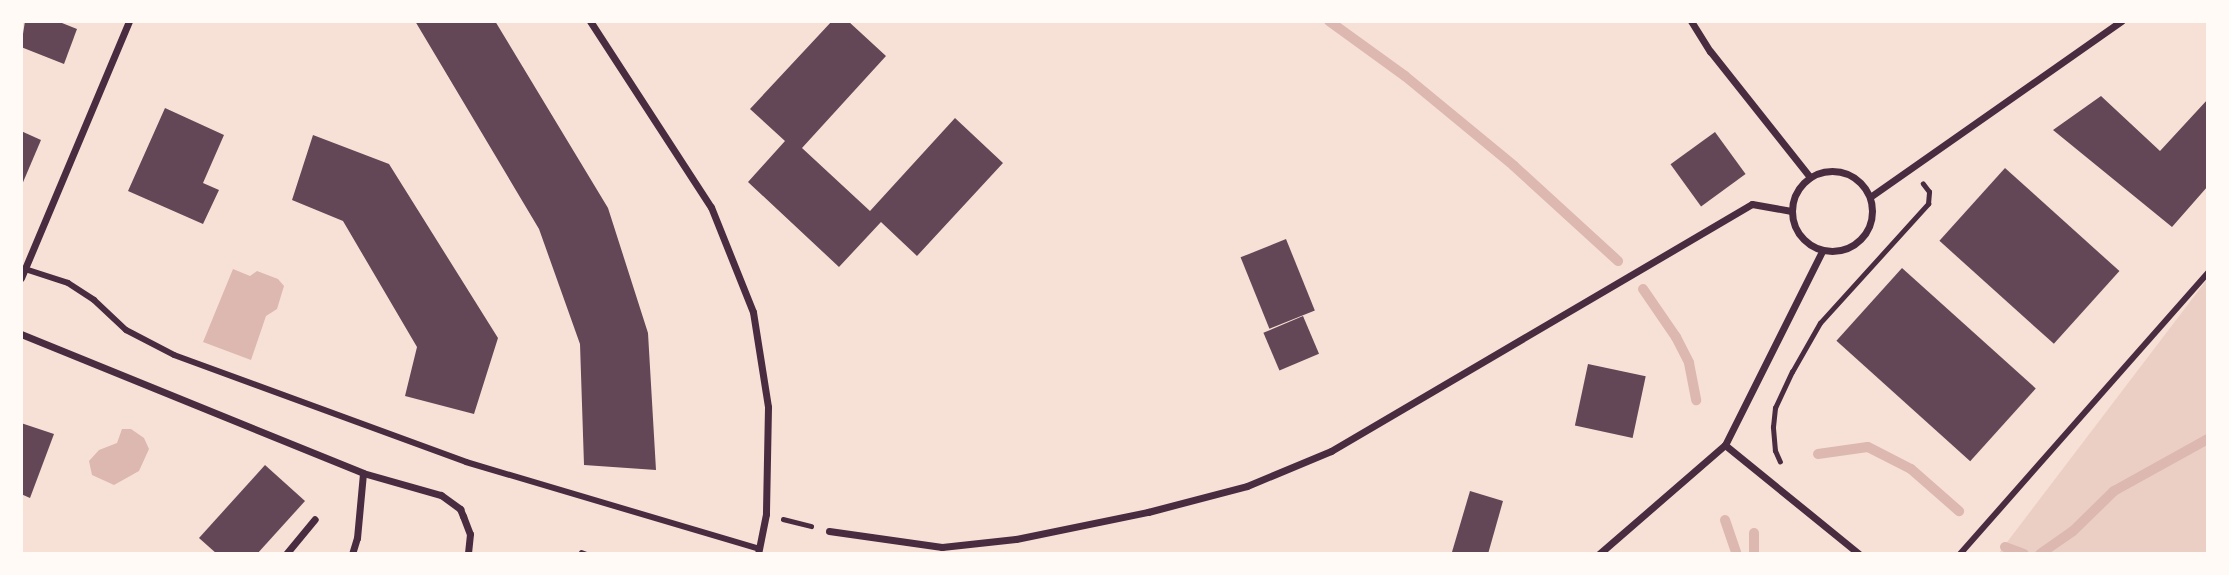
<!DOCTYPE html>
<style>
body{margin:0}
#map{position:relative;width:2229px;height:575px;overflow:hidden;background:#f7e1d7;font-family:Overpass,sans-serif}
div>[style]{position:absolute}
.green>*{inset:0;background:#ebcfc5}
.water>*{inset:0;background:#dcb8b0}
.stream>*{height:10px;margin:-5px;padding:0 5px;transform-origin:5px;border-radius:5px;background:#dcb8b0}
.building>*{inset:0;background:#644757;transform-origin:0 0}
.path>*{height:4.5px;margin:-2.25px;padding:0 2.25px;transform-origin:2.25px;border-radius:2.25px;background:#4a2c40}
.service>*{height:5px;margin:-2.5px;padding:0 2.5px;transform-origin:2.5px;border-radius:2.5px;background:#4a2c40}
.pedestrian>*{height:6px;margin:-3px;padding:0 3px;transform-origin:3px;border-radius:3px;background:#4a2c40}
.minor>*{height:7px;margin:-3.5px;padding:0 3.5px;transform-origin:3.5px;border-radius:3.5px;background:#4a2c40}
.minor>.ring{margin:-3.5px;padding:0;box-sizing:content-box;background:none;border:7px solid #4a2c40;border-radius:50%}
span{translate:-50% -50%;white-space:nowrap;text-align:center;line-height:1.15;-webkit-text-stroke:7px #fffaf5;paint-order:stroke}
.frame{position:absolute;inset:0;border:23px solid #fffaf5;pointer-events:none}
</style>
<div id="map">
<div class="green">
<div style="clip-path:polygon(2208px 278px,2208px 554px,1998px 554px)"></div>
</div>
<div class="water">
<div style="clip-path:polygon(233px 269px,250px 276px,257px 271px,278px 279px,284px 286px,277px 309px,266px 316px,251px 360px,203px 342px)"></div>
<div style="clip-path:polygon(122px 429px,131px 429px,144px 438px,149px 449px,139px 471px,114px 485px,92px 475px,89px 461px,99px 450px,117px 443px)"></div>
</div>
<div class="stream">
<div style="left:1329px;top:21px;width:94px;rotate:35.9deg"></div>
<div style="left:1405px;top:76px;width:141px;rotate:39.5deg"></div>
<div style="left:1514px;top:166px;width:141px;rotate:42.4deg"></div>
<div style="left:1643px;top:289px;width:58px;rotate:55.5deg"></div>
<div style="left:1676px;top:337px;width:29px;rotate:63deg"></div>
<div style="left:1689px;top:363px;width:38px;rotate:79deg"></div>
<div style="left:1818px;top:454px;width:50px;rotate:-8deg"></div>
<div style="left:1868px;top:447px;width:48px;rotate:27.1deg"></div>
<div style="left:1911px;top:469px;width:64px;rotate:41.2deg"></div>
<div style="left:1725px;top:520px;width:36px;rotate:71deg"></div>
<div style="left:2005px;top:547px;width:20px;rotate:20deg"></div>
<div style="left:1754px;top:554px;width:21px;rotate:-90deg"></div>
<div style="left:2040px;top:554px;width:40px;rotate:-34.9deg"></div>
<div style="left:2073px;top:531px;width:57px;rotate:-44.3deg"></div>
<div style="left:2114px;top:491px;width:107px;rotate:-29deg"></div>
</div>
<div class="building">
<div style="clip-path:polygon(25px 21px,57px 21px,77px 29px,64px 64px,21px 47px)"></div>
<div style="clip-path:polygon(415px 21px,495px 21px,608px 208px,648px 333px,656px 470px,584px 465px,580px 344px,539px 229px)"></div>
<div style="clip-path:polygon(832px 21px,848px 21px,886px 56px,802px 148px,870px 211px,955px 118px,1003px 163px,917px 256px,881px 222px,839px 267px,748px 182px,785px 141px,750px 109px)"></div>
<div style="clip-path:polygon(2101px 96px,2160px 151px,2208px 99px,2208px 186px,2172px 227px,2053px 130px)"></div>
<div style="clip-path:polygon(165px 108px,224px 135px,203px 183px,219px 190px,203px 224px,128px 191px)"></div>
<div style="clip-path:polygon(21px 131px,41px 140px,21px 187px)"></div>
<div style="left:1715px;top:132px;width:52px;height:55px;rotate:54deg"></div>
<div style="clip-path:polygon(313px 135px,389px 164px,498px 338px,474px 414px,405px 396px,417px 347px,343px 221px,292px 200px)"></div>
<div style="left:2005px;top:168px;width:154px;height:98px;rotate:42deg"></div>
<div style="left:1286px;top:239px;width:77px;height:49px;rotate:68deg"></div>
<div style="left:1902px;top:268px;width:180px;height:98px;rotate:42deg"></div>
<div style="left:1303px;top:316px;width:41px;height:43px;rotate:67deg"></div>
<div style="left:1588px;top:364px;width:59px;height:63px;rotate:12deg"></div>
<div style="clip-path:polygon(21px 423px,54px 434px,30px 498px,21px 494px)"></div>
<div style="clip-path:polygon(265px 465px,305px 501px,257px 554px,217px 554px,199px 538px)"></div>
<div style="clip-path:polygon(1470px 491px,1503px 501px,1488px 554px,1452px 552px)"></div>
</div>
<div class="path">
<div style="left:1780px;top:462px;width:12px;rotate:-114deg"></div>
<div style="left:1775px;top:451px;width:24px;rotate:-95deg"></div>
<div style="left:1773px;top:427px;width:19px;rotate:-84deg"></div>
<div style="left:1775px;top:408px;width:40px;rotate:-65deg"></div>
<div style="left:1792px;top:372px;width:56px;rotate:-60.3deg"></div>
<div style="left:1820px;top:323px;width:161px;rotate:-47.8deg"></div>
<div style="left:1928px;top:204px;width:12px;rotate:-85deg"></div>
<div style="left:1929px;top:192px;width:10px;rotate:-127deg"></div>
<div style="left:783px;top:519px;width:29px;rotate:14deg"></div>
</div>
<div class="service">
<div style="left:581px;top:552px;width:5px;rotate:22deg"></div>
</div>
<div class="pedestrian">
<div style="left:25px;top:269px;width:45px;rotate:18deg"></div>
<div style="left:68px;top:283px;width:31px;rotate:33deg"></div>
<div style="left:94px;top:300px;width:44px;rotate:43.2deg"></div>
<div style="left:126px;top:330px;width:54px;rotate:27.5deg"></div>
<div style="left:174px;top:355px;width:311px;rotate:20.1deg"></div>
<div style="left:466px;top:462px;width:306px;rotate:16.5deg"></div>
<div style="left:1960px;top:554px;width:375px;rotate:-48.6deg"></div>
</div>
<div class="minor">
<div style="left:590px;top:21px;width:222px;rotate:57deg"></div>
<div style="left:711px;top:207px;width:113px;rotate:68.2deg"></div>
<div style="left:753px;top:312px;width:96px;rotate:81deg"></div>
<div style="left:768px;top:407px;width:107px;rotate:91.1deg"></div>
<div style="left:766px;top:514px;width:41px;rotate:101.3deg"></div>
<div style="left:1691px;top:21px;width:36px;rotate:58deg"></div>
<div style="left:1710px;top:51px;width:161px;rotate:51.6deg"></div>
<div class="ring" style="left:1792px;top:171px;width:73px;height:73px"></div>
<div style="left:1870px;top:197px;width:307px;rotate:-35deg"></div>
<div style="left:21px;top:278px;width:279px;rotate:-67.2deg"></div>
<div style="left:21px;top:334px;width:369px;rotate:22.1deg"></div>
<div style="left:363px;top:473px;width:81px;rotate:15.8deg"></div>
<div style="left:441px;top:495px;width:24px;rotate:36deg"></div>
<div style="left:460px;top:509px;width:8px;rotate:67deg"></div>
<div style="left:463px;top:516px;width:19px;rotate:69deg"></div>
<div style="left:470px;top:534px;width:20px;rotate:96deg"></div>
<div style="left:1725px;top:445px;width:173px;rotate:39.1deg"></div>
<div style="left:829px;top:531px;width:114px;rotate:8.1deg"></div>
<div style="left:942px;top:547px;width:74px;rotate:-6.2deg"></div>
<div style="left:1016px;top:539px;width:135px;rotate:-11.6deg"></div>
<div style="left:1148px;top:512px;width:102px;rotate:-14.7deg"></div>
<div style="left:1247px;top:486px;width:91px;rotate:-22.6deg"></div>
<div style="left:1331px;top:451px;width:488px;rotate:-30.4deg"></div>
<div style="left:1752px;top:204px;width:40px;rotate:10deg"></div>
<div style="left:286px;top:554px;width:45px;rotate:-50.4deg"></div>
<div style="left:352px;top:554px;width:17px;rotate:-73deg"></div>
<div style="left:357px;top:538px;width:65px;rotate:-84.7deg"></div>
<div style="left:1599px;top:554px;width:167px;rotate:-40.9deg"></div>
<div style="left:1725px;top:445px;width:217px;rotate:-63.4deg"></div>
</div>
<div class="frame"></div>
</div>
